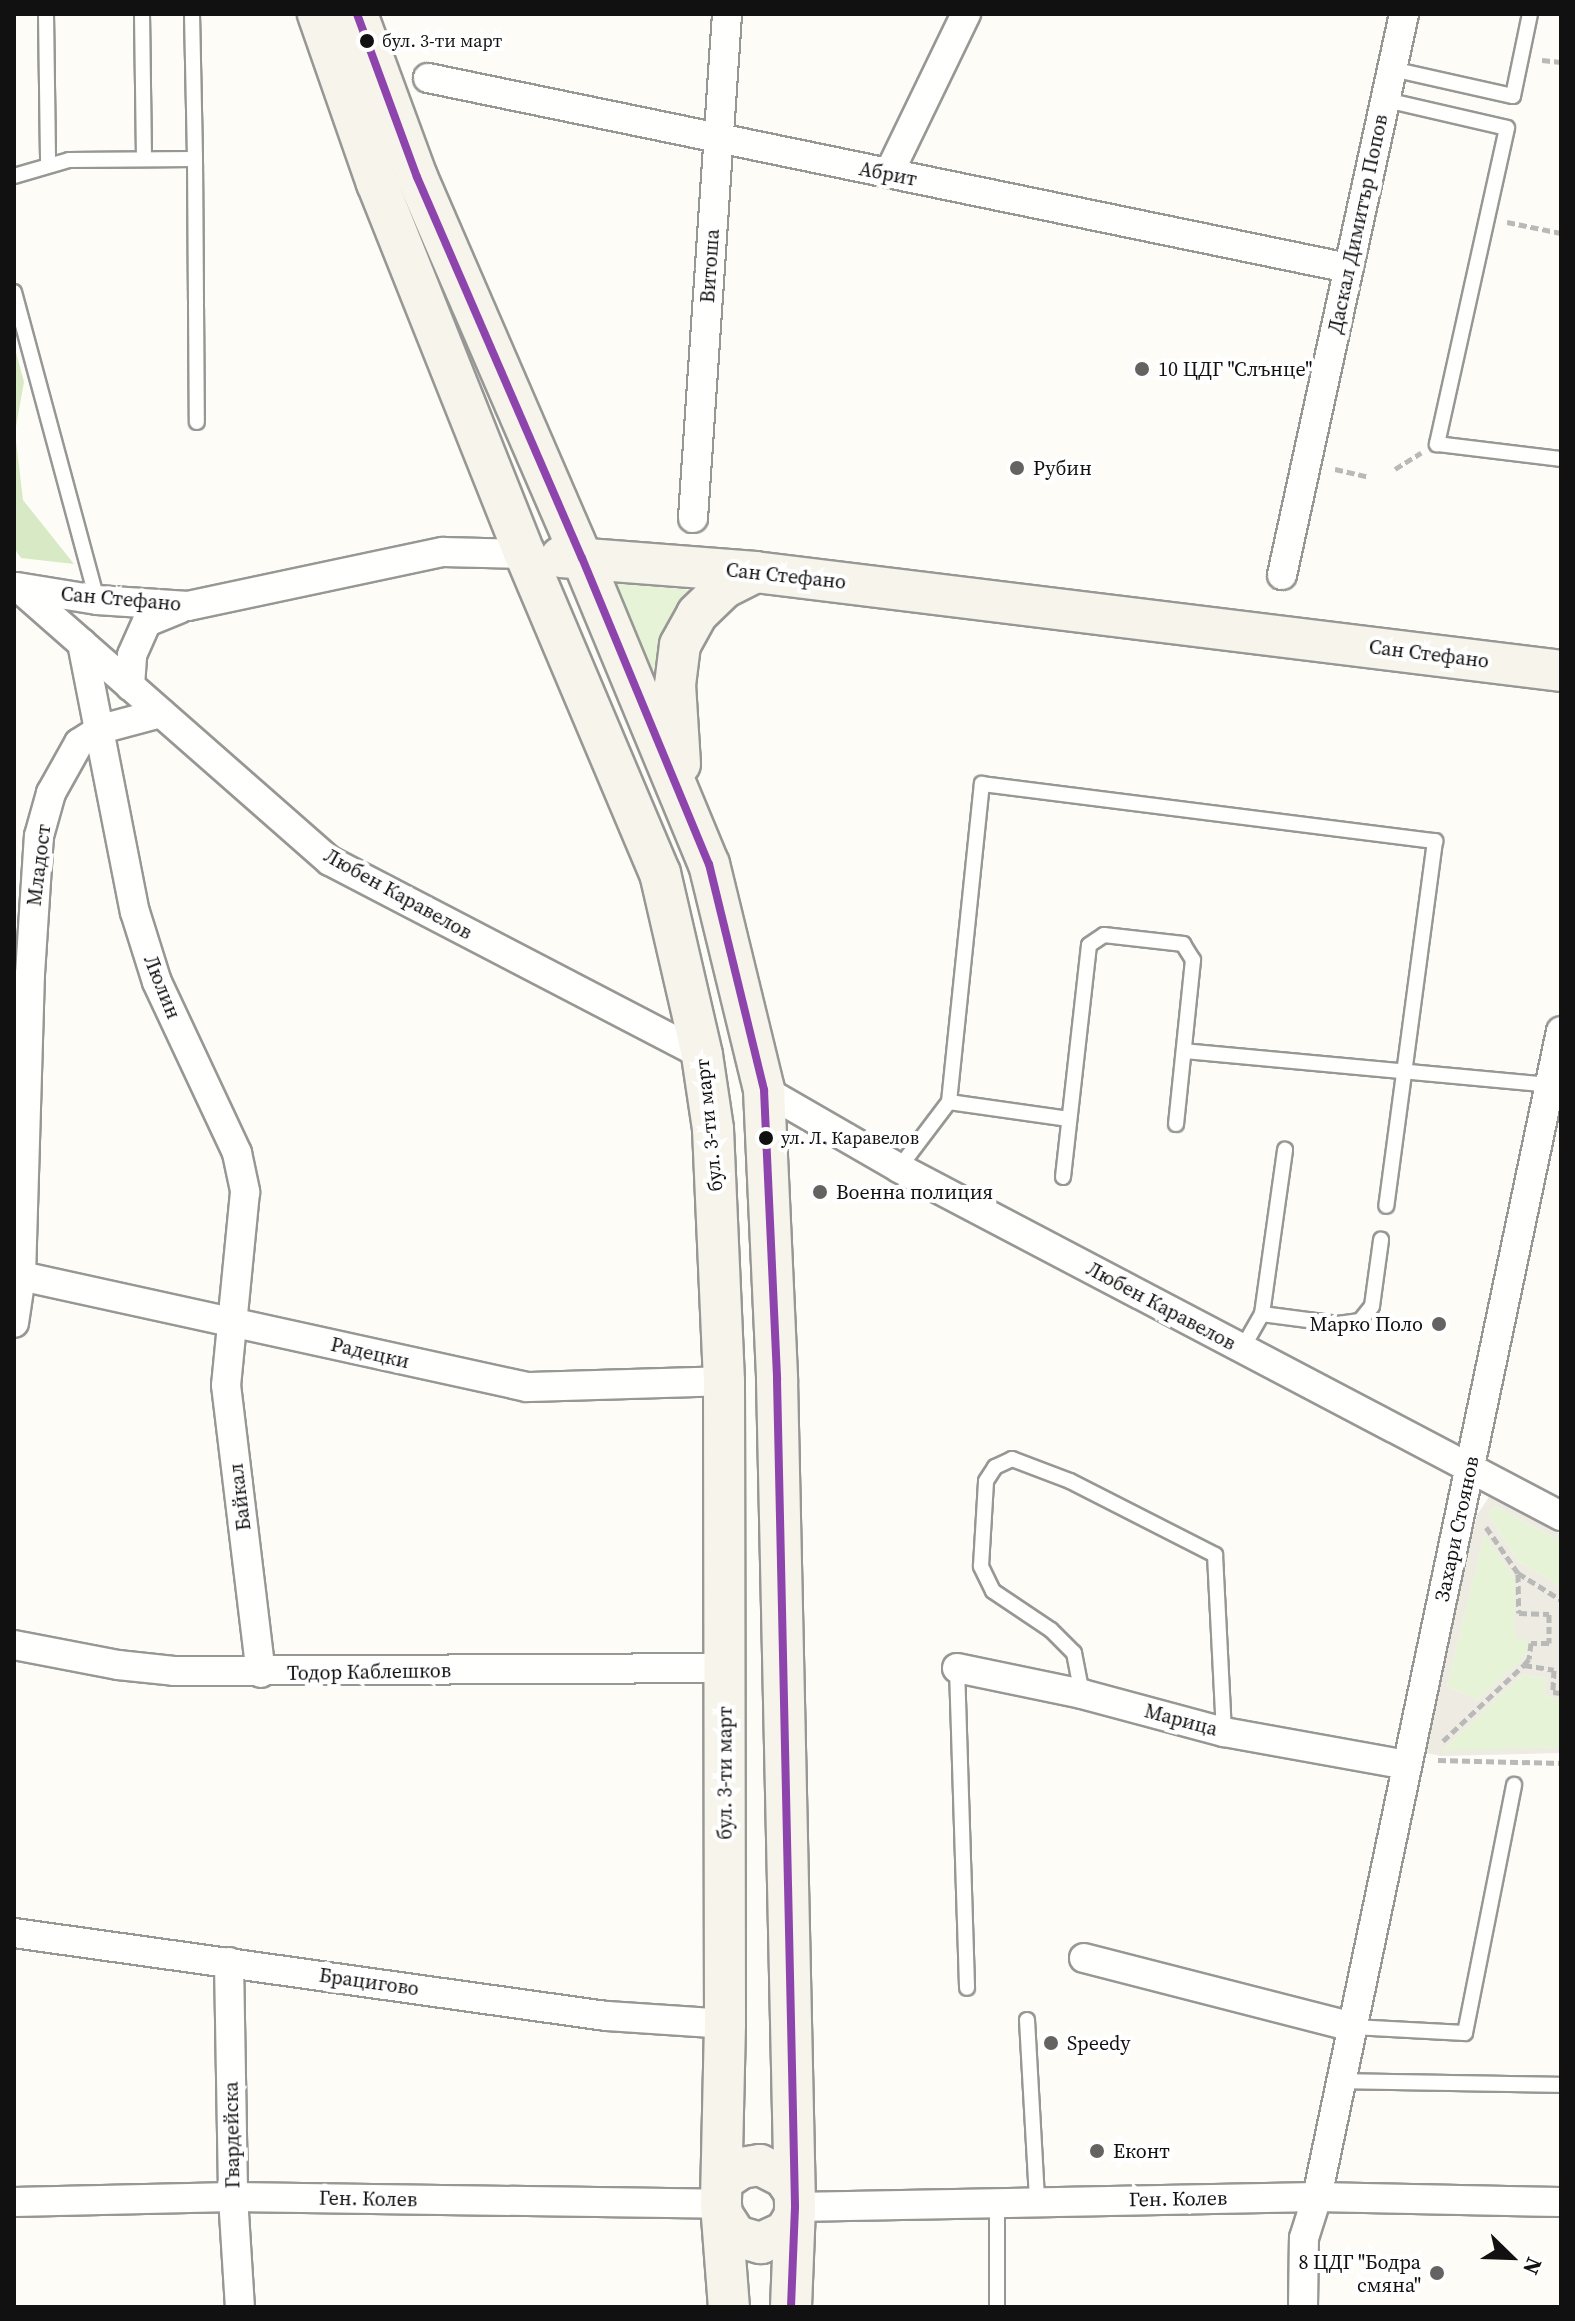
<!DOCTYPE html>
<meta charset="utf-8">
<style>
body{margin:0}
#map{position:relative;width:1575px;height:2321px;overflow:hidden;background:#fdfcf7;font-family:"Source Serif 4",serif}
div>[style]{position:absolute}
.green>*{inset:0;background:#e7f3d7}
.forest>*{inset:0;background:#d8eac5}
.plaza>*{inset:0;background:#edebe2}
.path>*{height:5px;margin-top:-2.5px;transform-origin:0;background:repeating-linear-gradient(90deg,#b9b9b8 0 8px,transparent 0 12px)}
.roads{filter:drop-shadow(2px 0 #979795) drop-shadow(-2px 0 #979795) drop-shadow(0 2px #979795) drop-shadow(0 -2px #979795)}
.lane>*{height:14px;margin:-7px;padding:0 7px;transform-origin:7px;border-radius:7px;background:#fffffe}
.street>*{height:28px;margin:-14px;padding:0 14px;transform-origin:14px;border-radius:14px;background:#fffffe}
.secondary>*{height:40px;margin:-20px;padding:0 20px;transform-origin:20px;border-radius:20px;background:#f6f4eb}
.bus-1>*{height:8px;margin:-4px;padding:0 4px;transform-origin:4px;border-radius:4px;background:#8e44ad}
.dots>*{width:22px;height:22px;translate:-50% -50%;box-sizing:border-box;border:4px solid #fff;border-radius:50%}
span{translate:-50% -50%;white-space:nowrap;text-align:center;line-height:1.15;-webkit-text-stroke:8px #fff;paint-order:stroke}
.bus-label{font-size:18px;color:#111}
.left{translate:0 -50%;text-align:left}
.street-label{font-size:20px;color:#111}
.poi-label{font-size:20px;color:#111}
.right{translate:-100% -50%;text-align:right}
.frame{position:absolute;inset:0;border:16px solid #111;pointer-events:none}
.north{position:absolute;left:1471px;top:2217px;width:80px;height:80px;-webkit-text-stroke:6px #fff;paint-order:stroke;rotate:113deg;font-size:22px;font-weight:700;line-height:32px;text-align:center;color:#111}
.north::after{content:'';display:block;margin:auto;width:28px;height:36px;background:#111;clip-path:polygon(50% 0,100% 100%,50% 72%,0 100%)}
</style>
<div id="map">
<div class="green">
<div style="clip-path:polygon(611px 582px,699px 591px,661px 647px,649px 683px)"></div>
<div style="clip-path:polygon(1495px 1506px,1561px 1541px,1561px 1587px,1518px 1561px,1488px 1515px)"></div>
<div style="clip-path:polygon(1484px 1533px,1515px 1578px,1515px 1638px,1528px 1638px,1527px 1654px,1478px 1700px,1447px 1686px)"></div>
<div style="clip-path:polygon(1522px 1675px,1547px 1678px,1544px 1696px,1561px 1699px,1561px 1747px,1441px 1752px)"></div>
</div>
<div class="forest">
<div style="clip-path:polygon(14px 345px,24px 382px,15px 432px,23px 500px,74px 564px,21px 558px,14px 548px)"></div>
</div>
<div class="plaza">
<div style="clip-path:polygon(evenodd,1489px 1497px,1561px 1534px,1561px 1541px,1495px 1506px,1488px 1515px,1518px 1561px,1561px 1587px,1561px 1699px,1544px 1696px,1546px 1678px,1522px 1675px,1442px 1751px,1561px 1747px,1561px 1753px,1441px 1756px,1421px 1752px,1477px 1515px,1489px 1497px,1484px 1534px,1515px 1578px,1515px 1638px,1527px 1639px,1527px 1654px,1478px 1700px,1447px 1686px,1484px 1534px)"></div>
</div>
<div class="path">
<div style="left:1542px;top:60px;width:19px;rotate:6deg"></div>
<div style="left:1507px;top:222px;width:55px;rotate:11.5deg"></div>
<div style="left:1335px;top:469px;width:35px;rotate:13deg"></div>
<div style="left:1395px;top:469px;width:31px;rotate:-32deg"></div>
<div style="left:1486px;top:1527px;width:56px;rotate:55.2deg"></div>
<div style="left:1518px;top:1573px;width:51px;rotate:32.1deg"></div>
<div style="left:1518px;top:1574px;width:39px;rotate:89deg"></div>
<div style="left:1519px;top:1613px;width:30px;rotate:2deg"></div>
<div style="left:1549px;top:1614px;width:29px;rotate:90deg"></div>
<div style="left:1549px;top:1643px;width:18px;rotate:180deg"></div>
<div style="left:1531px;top:1643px;width:16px;rotate:97deg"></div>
<div style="left:1529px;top:1659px;width:8px;rotate:130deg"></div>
<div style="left:1443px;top:1741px;width:111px;rotate:-43.2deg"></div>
<div style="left:1524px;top:1665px;width:30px;rotate:9deg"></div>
<div style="left:1554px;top:1670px;width:22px;rotate:93deg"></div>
<div style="left:1553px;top:1692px;width:8px;rotate:7deg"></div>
<div style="left:1438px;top:1760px;width:123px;rotate:1.4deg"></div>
</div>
<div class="roads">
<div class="lane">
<div style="left:46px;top:14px;width:151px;rotate:89.2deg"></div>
<div style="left:142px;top:14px;width:144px;rotate:89.2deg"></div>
<div style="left:192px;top:14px;width:145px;rotate:88.8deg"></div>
<div style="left:1392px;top:69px;width:124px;rotate:12.6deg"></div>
<div style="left:1513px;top:96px;width:84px;rotate:-78.3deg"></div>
<div style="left:1386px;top:100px;width:124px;rotate:13deg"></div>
<div style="left:1507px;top:128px;width:324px;rotate:102.5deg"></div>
<div style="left:1437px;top:444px;width:125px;rotate:6.9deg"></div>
<div style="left:14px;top:176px;width:57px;rotate:-16.2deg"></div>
<div style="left:69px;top:160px;width:126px;rotate:-0.5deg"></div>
<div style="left:195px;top:159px;width:263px;rotate:89.6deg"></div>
<div style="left:14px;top:292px;width:319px;rotate:74.9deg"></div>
<div style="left:1184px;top:1051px;width:368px;rotate:5.3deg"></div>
<div style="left:949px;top:1102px;width:121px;rotate:8.1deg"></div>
<div style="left:899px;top:1168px;width:83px;rotate:-52.9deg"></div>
<div style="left:949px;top:1102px;width:320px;rotate:-84.1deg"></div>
<div style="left:982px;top:784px;width:457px;rotate:7.2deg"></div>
<div style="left:1435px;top:841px;width:368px;rotate:97.6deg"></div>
<div style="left:1063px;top:1177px;width:233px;rotate:-83.6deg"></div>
<div style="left:1089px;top:945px;width:18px;rotate:-34deg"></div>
<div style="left:1104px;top:935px;width:80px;rotate:6.5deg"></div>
<div style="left:1183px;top:944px;width:19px;rotate:58deg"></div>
<div style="left:1193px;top:960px;width:165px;rotate:95.9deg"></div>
<div style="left:1262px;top:1314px;width:77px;rotate:7.5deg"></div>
<div style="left:1338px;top:1324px;width:22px;rotate:-8deg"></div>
<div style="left:1360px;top:1321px;width:19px;rotate:-51deg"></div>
<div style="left:1372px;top:1306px;width:67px;rotate:-82.2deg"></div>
<div style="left:1242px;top:1349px;width:40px;rotate:-60.3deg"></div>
<div style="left:1262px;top:1314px;width:166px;rotate:-82deg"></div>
<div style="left:957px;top:1668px;width:320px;rotate:88.2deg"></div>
<div style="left:1082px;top:1694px;width:42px;rotate:-101deg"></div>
<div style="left:1074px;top:1653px;width:33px;rotate:-135deg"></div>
<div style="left:1051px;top:1630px;width:70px;rotate:-146.1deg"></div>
<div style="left:993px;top:1591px;width:28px;rotate:-116deg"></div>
<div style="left:981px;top:1566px;width:85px;rotate:-86.6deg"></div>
<div style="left:986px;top:1481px;width:17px;rotate:-57deg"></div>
<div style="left:995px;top:1467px;width:19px;rotate:-25deg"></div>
<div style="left:1012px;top:1459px;width:62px;rotate:20.8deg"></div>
<div style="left:1070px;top:1481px;width:163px;rotate:27deg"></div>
<div style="left:1215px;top:1555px;width:177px;rotate:87.1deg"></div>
<div style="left:1027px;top:2020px;width:180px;rotate:86.8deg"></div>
<div style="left:1353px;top:2027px;width:112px;rotate:3.1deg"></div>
<div style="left:1465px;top:2033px;width:253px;rotate:-78.8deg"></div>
<div style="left:1341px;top:2081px;width:220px;rotate:1deg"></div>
<div style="left:997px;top:2201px;width:106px;rotate:90deg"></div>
</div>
<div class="street">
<div style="left:428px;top:78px;width:939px;rotate:11.67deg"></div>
<div style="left:889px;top:173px;width:177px;rotate:-64.2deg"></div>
<div style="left:693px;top:518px;width:505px;rotate:-86.14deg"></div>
<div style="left:1282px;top:575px;width:574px;rotate:-77.73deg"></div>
<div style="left:17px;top:587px;width:81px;rotate:9.2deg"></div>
<div style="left:97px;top:600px;width:91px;rotate:3.8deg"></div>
<div style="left:188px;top:606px;width:261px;rotate:-12deg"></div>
<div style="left:443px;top:552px;width:82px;rotate:1.4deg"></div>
<div style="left:19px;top:588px;width:414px;rotate:41.3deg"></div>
<div style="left:330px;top:861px;width:420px;rotate:27.5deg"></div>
<div style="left:82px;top:643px;width:274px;rotate:78.9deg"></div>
<div style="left:135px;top:912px;width:73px;rotate:72.6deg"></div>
<div style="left:157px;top:982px;width:189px;rotate:64.9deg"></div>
<div style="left:237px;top:1153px;width:40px;rotate:78deg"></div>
<div style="left:245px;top:1192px;width:194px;rotate:95.6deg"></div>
<div style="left:226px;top:1385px;width:290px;rotate:83.1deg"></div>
<div style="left:130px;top:686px;width:31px;rotate:-86deg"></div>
<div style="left:132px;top:655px;width:36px;rotate:-66deg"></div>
<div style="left:147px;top:622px;width:35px;rotate:-22deg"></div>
<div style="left:764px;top:1090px;width:156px;rotate:30deg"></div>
<div style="left:899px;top:1168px;width:748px;rotate:27.73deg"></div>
<div style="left:21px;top:1276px;width:518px;rotate:12.37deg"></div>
<div style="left:527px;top:1387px;width:197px;rotate:-1.7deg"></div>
<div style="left:14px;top:1323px;width:48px;rotate:-81.5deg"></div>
<div style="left:21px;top:1276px;width:302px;rotate:-88.3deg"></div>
<div style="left:30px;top:974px;width:138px;rotate:-86.3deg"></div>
<div style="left:39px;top:836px;width:45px;rotate:-74.4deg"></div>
<div style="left:51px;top:793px;width:57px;rotate:-60.8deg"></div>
<div style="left:79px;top:743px;width:26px;rotate:-32deg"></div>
<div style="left:101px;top:729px;width:62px;rotate:-14.9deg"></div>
<div style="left:14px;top:1645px;width:106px;rotate:10.9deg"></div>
<div style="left:118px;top:1665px;width:56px;rotate:6.1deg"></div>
<div style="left:174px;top:1671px;width:551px;rotate:-0.31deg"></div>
<div style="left:957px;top:1668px;width:128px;rotate:11.7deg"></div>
<div style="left:1082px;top:1694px;width:147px;rotate:15deg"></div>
<div style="left:1224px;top:1732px;width:186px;rotate:10.2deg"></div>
<div style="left:14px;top:1933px;width:598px;rotate:7.98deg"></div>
<div style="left:606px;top:2016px;width:119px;rotate:3.8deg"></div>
<div style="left:1084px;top:1958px;width:278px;rotate:14.4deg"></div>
<div style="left:229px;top:1962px;width:235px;rotate:89deg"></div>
<div style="left:233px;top:2197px;width:110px;rotate:86.4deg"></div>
<div style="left:14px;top:2202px;width:219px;rotate:-1.3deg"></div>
<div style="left:233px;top:2197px;width:488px;rotate:0.8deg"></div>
<div style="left:795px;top:2207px;width:522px;rotate:-1.1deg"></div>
<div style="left:1317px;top:2197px;width:244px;rotate:1.2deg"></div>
<div style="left:1303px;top:2307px;width:69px;rotate:-89.2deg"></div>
<div style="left:1304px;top:2238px;width:43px;rotate:-72.4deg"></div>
<div style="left:1317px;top:2197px;width:1191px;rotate:-78.18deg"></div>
</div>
<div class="secondary">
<div style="left:318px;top:14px;width:179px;rotate:70.8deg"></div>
<div style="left:377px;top:183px;width:399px;rotate:68.3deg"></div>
<div style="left:525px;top:554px;width:346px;rotate:67.1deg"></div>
<div style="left:660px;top:873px;width:187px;rotate:77deg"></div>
<div style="left:702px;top:1055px;width:75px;rotate:81.5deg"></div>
<div style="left:713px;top:1129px;width:252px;rotate:87.5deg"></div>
<div style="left:724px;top:1381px;width:643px;rotate:89.91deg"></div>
<div style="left:725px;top:2024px;width:180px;rotate:91.3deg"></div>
<div style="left:721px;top:2204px;width:103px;rotate:85.6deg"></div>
<div style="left:357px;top:14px;width:174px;rotate:69.8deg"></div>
<div style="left:417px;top:177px;width:415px;rotate:66.6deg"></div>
<div style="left:582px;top:558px;width:331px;rotate:67.5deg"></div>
<div style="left:709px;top:864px;width:233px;rotate:76.3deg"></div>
<div style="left:764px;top:1090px;width:290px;rotate:87.4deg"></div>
<div style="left:777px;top:1380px;width:827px;rotate:88.75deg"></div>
<div style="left:795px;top:2207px;width:100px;rotate:92.3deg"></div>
<div style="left:561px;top:557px;width:195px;rotate:4.4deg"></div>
<div style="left:755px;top:572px;width:812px;rotate:7deg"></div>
<div style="left:680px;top:764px;width:79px;rotate:-93.6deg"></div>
<div style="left:675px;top:685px;width:40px;rotate:-82.9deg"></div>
<div style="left:680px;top:645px;width:35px;rotate:-61deg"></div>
<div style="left:697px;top:614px;width:37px;rotate:-44deg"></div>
<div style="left:724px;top:588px;width:35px;rotate:-27deg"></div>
<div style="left:722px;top:2181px;width:23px;rotate:-34deg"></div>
<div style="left:741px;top:2168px;width:19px;rotate:-9deg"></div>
<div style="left:760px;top:2165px;width:27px;rotate:27deg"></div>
<div style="left:784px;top:2177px;width:18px;rotate:56deg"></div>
<div style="left:723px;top:2216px;width:24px;rotate:57deg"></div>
<div style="left:736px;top:2236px;width:26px;rotate:16deg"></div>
<div style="left:761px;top:2243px;width:26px;rotate:-25deg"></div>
<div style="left:785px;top:2232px;width:17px;rotate:-59deg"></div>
</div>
</div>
<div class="bus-1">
<div style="left:357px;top:14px;width:174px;rotate:69.8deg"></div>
<div style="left:417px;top:177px;width:415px;rotate:66.6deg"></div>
<div style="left:582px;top:558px;width:331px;rotate:67.5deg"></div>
<div style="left:709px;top:864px;width:233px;rotate:76.3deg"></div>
<div style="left:764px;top:1090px;width:290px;rotate:87.4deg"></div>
<div style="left:777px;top:1380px;width:827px;rotate:88.75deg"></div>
<div style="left:795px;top:2207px;width:100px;rotate:92.3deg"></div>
</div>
<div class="dots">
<div style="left:367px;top:41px;background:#111"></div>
<div style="left:1142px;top:369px;background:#646362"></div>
<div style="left:1017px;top:468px;background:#646362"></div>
<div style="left:766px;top:1138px;background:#111"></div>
<div style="left:820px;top:1192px;background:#646362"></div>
<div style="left:1439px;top:1324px;background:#646362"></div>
<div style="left:1051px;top:2043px;background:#646362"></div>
<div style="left:1097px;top:2151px;background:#646362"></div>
<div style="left:1437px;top:2273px;background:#646362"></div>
</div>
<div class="bus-label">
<span class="left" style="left:382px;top:41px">бул. 3-ти март</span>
<span class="left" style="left:781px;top:1138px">ул. Л. Каравелов</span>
</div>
<div class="street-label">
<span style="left:888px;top:174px;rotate:11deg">Абрит</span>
<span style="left:1358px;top:224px;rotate:-78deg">Даскал Димитър Попов</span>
<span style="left:710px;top:266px;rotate:-86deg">Витоша</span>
<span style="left:786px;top:576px;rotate:6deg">Сан Стефано</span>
<span style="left:121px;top:599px;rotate:5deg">Сан Стефано</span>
<span style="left:1429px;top:654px;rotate:7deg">Сан Стефано</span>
<span style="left:39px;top:865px;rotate:-83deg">Младост</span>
<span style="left:398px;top:894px;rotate:29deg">Любен Каравелов</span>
<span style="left:162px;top:987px;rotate:68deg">Люлин</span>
<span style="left:709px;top:1125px;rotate:-96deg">бул. 3-ти март</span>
<span style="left:1161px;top:1306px;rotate:28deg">Любен Каравелов</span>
<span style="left:370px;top:1353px;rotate:13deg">Радецки</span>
<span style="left:240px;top:1497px;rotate:-97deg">Байкал</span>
<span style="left:1457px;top:1529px;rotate:-78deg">Захари Стоянов</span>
<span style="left:369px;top:1672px;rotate:-1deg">Тодор Каблешков</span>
<span style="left:1181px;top:1720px;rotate:15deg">Марица</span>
<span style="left:725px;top:1773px;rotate:-90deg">бул. 3-ти март</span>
<span style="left:369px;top:1982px;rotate:8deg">Брацигово</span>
<span style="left:232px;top:2135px;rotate:-91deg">Гвардейска</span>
<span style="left:368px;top:2199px;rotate:1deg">Ген. Колев</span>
<span style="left:1178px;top:2199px;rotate:-1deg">Ген. Колев</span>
</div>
<div class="poi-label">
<span class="left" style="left:1158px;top:369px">10 ЦДГ "Слънце"</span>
<span class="left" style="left:1033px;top:468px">Рубин</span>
<span class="left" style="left:836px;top:1192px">Военна полиция</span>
<span class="right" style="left:1423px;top:1324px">Марко Поло</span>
<span class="left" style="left:1067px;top:2043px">Speedy</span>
<span class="left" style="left:1113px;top:2151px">Еконт</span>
<span class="right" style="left:1421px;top:2274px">8 ЦДГ "Бодра<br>смяна"</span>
</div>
<div class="frame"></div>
<div class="north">N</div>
</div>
